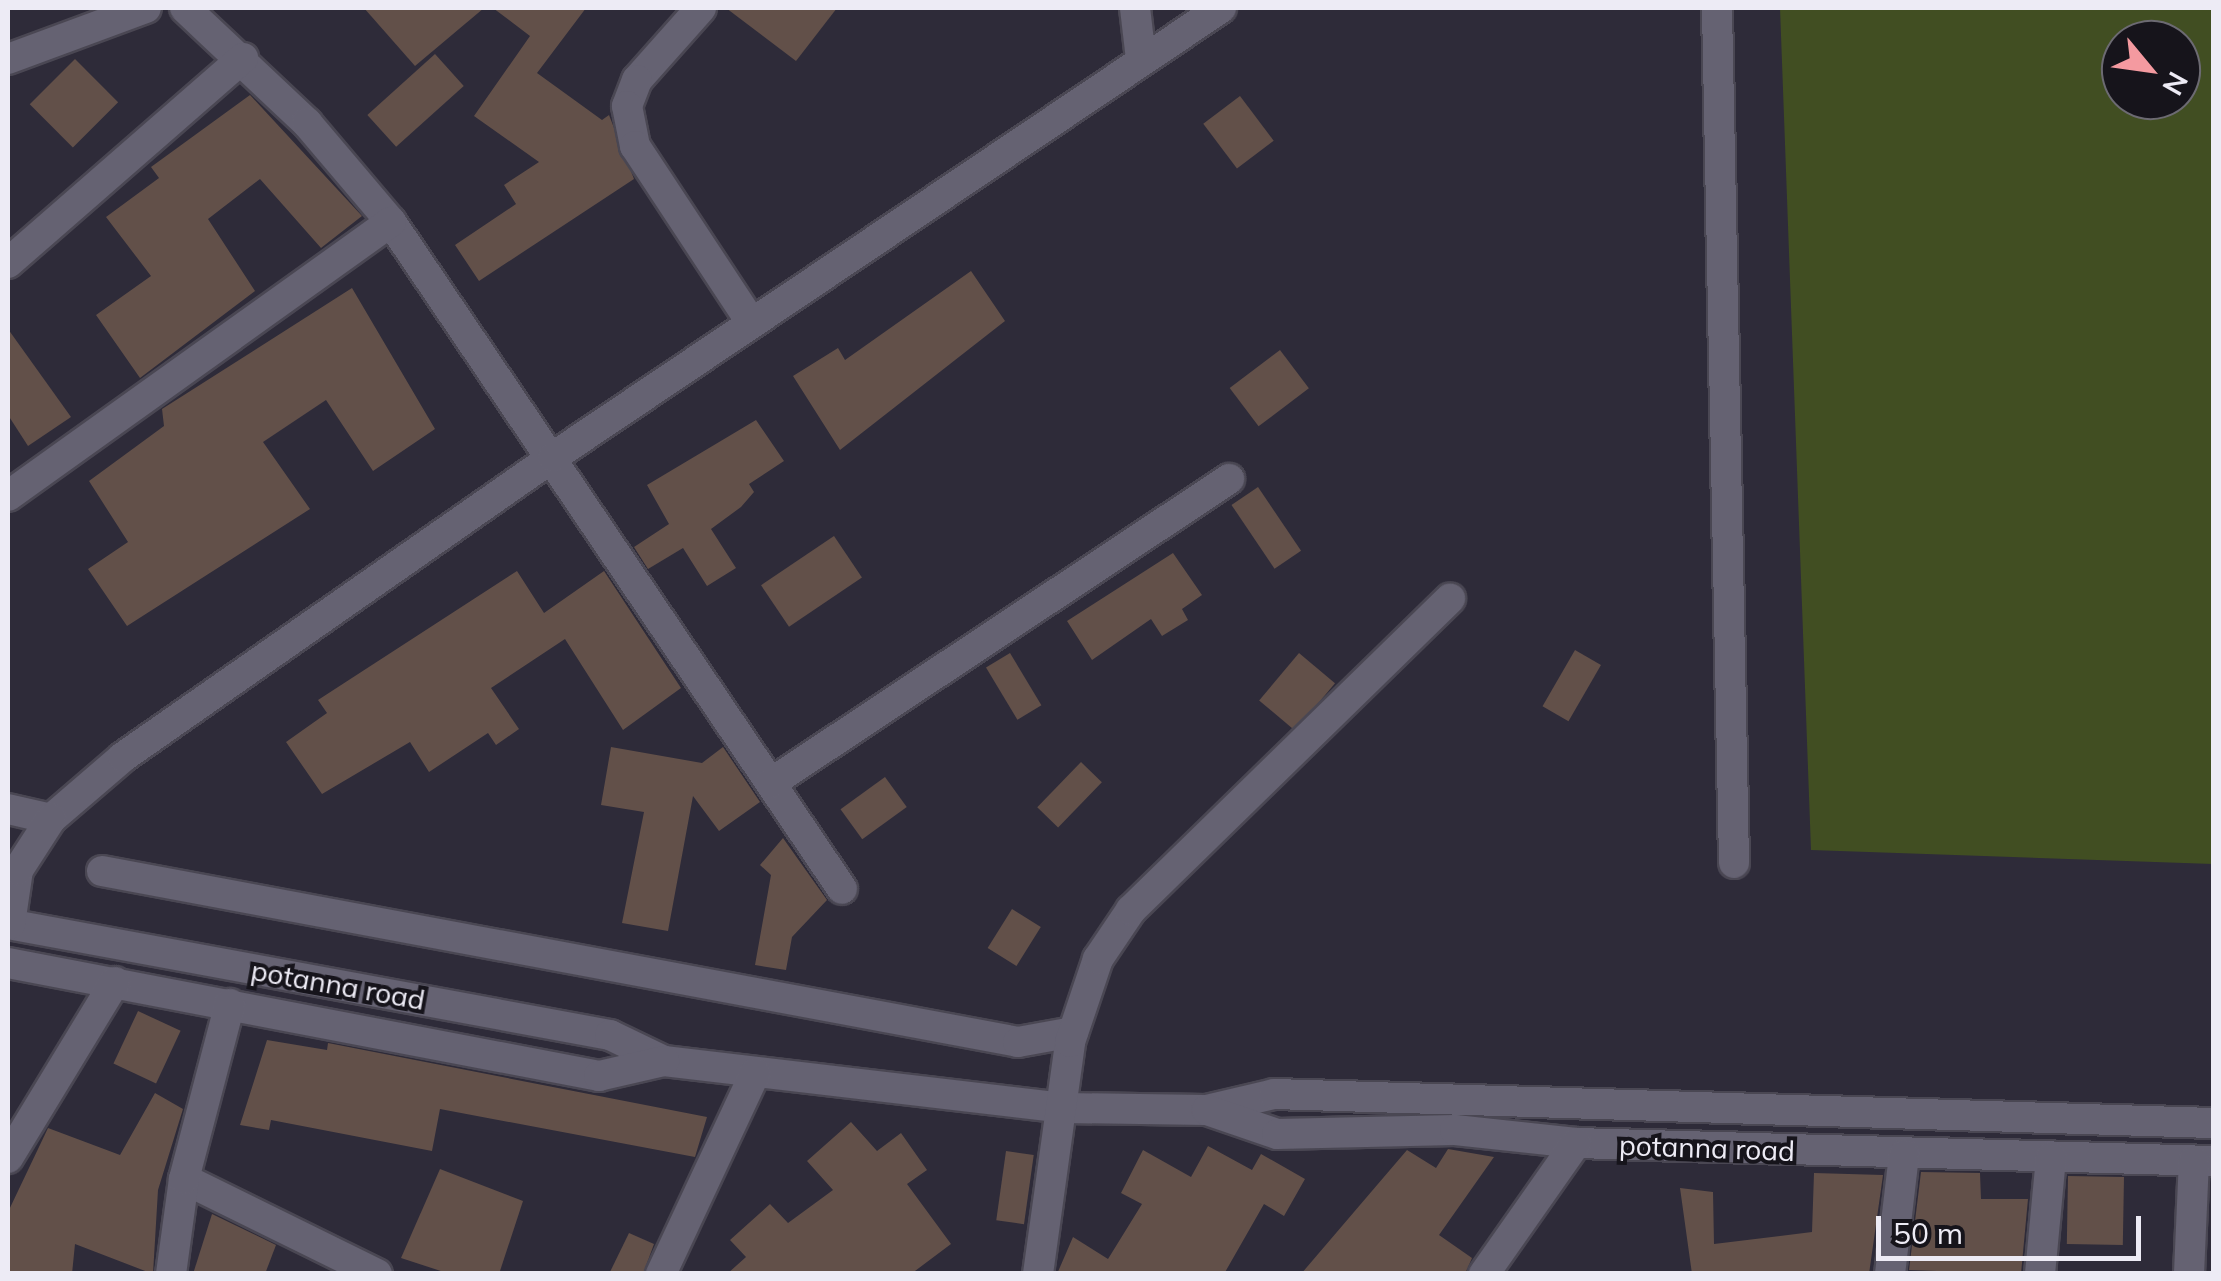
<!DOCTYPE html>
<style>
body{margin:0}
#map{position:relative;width:2221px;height:1281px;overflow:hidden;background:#2e2b39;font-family:Mulish,sans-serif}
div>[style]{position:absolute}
.green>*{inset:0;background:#414e22}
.building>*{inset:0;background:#625049;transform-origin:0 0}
.roads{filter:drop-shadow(2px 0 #4a4753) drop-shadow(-2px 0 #4a4753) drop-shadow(0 2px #4a4753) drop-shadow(0 -2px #4a4753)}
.street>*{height:30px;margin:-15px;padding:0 15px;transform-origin:15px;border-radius:15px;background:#656272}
span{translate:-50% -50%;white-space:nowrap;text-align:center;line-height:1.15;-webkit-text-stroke:8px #16141b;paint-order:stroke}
.street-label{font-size:28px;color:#edebf5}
.frame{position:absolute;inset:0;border:10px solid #edebf5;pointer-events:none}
.north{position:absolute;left:2101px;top:20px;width:100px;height:100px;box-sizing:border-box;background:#16141b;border:2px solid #6c6a72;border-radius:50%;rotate:119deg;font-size:28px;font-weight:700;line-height:40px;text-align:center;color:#edebf5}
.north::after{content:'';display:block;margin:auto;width:35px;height:45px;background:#f49aa0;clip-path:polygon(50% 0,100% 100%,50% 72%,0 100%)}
.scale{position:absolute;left:1876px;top:1216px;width:265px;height:45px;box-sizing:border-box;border:5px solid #edebf5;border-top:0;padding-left:12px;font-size:30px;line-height:35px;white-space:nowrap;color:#edebf5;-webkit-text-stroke:8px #16141b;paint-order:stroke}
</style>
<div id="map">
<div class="green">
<div style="clip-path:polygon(evenodd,1780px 8px,2213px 8px,2213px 864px,1811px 850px,1780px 8px,2121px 40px,2181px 40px,2181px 100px,2121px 100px,2121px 40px)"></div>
</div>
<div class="building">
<div style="clip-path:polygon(364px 8px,484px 8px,415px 66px)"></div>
<div style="clip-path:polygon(493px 8px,586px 8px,537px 73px,602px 120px,609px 115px,634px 179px,479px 281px,455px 245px,516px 204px,504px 185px,539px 162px,474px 116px,530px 36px)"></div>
<div style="clip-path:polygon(726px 8px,837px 8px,796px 61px)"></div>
<div style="left:435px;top:54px;width:43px;height:91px;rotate:48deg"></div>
<div style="left:75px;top:59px;width:61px;height:64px;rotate:45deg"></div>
<div style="clip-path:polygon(250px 95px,362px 216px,321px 248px,260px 179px,208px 219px,255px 291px,140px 378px,96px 315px,151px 276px,106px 217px,159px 178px,151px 167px)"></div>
<div style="left:1240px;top:96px;width:56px;height:46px;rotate:53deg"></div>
<div style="clip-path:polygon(971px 271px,1005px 321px,840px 450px,793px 376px,838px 348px,845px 360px)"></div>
<div style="clip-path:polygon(352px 288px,435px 429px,373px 471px,326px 400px,263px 442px,310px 509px,127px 626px,88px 569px,128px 542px,89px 481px,164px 426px,162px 409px)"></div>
<div style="clip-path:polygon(8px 329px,71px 417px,28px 446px,8px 415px)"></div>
<div style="left:1280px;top:350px;width:48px;height:63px;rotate:53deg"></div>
<div style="clip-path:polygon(756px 420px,784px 461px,749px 484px,754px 492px,741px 507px,711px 529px,736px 568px,707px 586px,683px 548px,648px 569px,634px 547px,669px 524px,647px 485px)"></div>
<div style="left:1258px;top:487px;width:77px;height:32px;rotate:56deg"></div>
<div style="left:834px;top:536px;width:50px;height:88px;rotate:56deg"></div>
<div style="clip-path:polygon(1173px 553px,1202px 595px,1182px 609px,1188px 620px,1162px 636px,1151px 619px,1092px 660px,1067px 621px)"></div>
<div style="clip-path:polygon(517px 571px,544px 613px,604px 571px,681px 688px,623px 730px,565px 639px,491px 688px,519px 729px,496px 745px,488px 733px,429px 772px,410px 742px,322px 794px,286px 742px,327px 713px,318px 700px)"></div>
<div style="left:1575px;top:650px;width:30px;height:65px;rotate:30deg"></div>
<div style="left:1010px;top:653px;width:61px;height:28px;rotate:59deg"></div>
<div style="left:1299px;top:653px;width:47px;height:62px;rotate:40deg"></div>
<div style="clip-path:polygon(611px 747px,702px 763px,723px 747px,760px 802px,719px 831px,693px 796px,668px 931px,622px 923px,644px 812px,601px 805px)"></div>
<div style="left:1081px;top:762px;width:29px;height:63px;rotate:44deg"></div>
<div style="left:885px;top:777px;width:37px;height:55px;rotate:54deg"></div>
<div style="clip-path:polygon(783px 838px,827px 900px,792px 937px,786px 970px,755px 965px,771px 875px,760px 865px)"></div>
<div style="left:1012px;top:909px;width:34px;height:46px;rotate:32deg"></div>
<div style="left:138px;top:1011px;width:47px;height:58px;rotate:25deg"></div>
<div style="clip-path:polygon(267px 1040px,327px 1050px,328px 1043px,707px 1117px,695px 1157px,440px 1109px,432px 1151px,271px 1120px,269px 1130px,240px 1125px)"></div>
<div style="clip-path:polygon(155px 1093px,183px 1109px,158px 1190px,153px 1274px,75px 1244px,72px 1274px,8px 1274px,8px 1212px,48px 1128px,120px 1155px)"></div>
<div style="clip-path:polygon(851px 1122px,877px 1151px,901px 1133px,927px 1170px,907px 1184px,951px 1244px,911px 1274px,727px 1274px,746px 1257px,730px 1240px,770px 1204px,788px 1223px,833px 1190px,807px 1161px)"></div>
<div style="clip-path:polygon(1208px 1146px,1252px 1170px,1261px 1154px,1305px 1179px,1284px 1216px,1264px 1204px,1224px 1274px,1057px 1274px,1073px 1237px,1108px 1259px,1142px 1204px,1121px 1193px,1143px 1150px,1191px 1177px)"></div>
<div style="clip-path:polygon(1448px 1149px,1494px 1157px,1439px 1235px,1472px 1258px,1465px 1274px,1301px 1274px,1407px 1150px,1436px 1168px)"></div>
<div style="left:1006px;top:1151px;width:28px;height:70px;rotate:8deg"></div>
<div style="clip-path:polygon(440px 1169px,523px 1201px,499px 1274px,450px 1274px,401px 1258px)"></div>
<div style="clip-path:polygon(1921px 1172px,1980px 1173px,1981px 1199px,2028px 1199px,2021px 1274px,1909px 1270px)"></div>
<div style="clip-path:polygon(1814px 1173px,1883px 1175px,1869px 1274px,1692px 1274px,1680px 1188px,1713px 1192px,1714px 1244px,1812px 1232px)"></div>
<div style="left:2068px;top:1176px;width:56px;height:68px;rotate:1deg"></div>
<div style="clip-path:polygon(212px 1214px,276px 1245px,265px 1274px,193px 1274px)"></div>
<div style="clip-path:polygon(629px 1233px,654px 1244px,643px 1274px,609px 1274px)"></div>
</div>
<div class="roads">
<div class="street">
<div style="left:185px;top:8px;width:168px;rotate:43.3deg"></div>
<div style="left:307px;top:123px;width:130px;rotate:49.7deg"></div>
<div style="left:391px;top:222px;width:805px;rotate:55.93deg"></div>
<div style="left:701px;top:8px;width:96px;rotate:131.6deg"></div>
<div style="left:637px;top:80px;width:28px;rotate:111deg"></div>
<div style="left:627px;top:106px;width:41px;rotate:78.7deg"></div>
<div style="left:635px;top:146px;width:211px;rotate:56.6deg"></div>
<div style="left:1135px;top:8px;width:51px;rotate:83.3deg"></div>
<div style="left:1717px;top:8px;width:855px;rotate:88.86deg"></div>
<div style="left:8px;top:59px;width:147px;rotate:-20.3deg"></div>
<div style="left:8px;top:263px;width:312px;rotate:-41.1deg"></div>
<div style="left:8px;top:496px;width:471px;rotate:-35.6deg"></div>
<div style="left:771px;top:783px;width:550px;rotate:-33.57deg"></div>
<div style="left:8px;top:809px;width:44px;rotate:13.1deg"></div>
<div style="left:51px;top:819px;width:95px;rotate:-40.7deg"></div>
<div style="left:123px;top:757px;width:524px;rotate:-34.9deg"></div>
<div style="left:553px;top:457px;width:805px;rotate:-33.91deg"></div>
<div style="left:102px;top:871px;width:932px;rotate:10.57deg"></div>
<div style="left:1018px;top:1042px;width:56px;rotate:-10.3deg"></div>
<div style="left:8px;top:924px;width:612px;rotate:10.45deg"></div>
<div style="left:610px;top:1035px;width:60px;rotate:25.7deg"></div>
<div style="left:664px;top:1061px;width:404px;rotate:6.7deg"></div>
<div style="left:1065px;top:1108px;width:141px;rotate:0.8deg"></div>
<div style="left:1206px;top:1110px;width:70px;rotate:-13.2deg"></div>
<div style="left:1274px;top:1094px;width:940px;rotate:1.77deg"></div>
<div style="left:10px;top:924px;width:55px;rotate:-81.6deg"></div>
<div style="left:18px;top:870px;width:61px;rotate:-57.1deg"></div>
<div style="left:8px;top:963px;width:602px;rotate:10.82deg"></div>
<div style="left:599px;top:1076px;width:67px;rotate:-13deg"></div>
<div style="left:1207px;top:1110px;width:74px;rotate:18.9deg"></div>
<div style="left:1277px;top:1134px;width:178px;rotate:-1.3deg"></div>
<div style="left:1455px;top:1130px;width:122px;rotate:6.1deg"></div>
<div style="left:1576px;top:1143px;width:638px;rotate:1.62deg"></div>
<div style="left:8px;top:1158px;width:206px;rotate:-58.7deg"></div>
<div style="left:184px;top:1179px;width:215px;rotate:26.2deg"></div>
<div style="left:171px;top:1274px;width:96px;rotate:-82.2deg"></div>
<div style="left:184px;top:1179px;width:181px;rotate:-75.3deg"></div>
<div style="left:661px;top:1274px;width:222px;rotate:-64.9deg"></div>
<div style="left:1038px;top:1274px;width:234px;rotate:-82.1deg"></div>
<div style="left:1070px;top:1042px;width:88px;rotate:-71.4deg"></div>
<div style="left:1098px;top:959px;width:59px;rotate:-56deg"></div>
<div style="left:1131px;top:910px;width:446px;rotate:-44.3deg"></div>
<div style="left:1484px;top:1274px;width:160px;rotate:-54.9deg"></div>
<div style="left:1890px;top:1274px;width:120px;rotate:-83.3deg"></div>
<div style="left:2040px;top:1274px;width:118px;rotate:-84.6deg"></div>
<div style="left:2189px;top:1274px;width:113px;rotate:-87.5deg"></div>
</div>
</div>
<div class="street-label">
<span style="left:338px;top:985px;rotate:10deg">potanna road</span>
<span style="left:1707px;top:1148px;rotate:2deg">potanna road</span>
</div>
<div class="frame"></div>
<div class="north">N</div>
<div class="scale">50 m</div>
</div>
